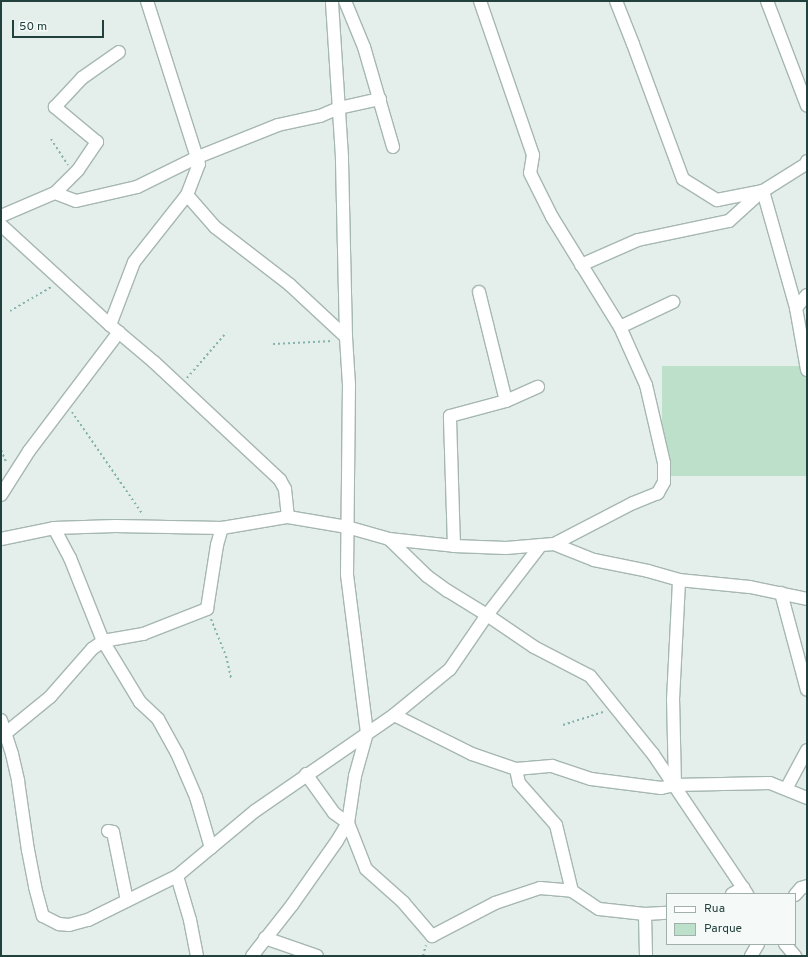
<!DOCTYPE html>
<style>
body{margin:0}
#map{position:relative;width:808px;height:957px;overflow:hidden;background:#e4eeeb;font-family:Overpass,sans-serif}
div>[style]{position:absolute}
.green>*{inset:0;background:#bde0ca;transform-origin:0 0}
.path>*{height:2px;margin-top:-1px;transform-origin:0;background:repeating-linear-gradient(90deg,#83b3aa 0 2px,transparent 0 5px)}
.roads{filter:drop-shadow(1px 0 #a6b7b3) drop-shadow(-1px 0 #a6b7b3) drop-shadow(0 1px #a6b7b3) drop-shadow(0 -1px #a6b7b3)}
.street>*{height:12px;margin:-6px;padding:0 6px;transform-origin:6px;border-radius:6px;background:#fff}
.secondary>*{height:12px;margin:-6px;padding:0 6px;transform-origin:6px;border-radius:6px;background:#fff}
span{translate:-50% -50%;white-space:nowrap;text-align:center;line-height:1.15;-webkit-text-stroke:3px #f5faf8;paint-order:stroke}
.frame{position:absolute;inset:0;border:2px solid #22413d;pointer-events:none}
.legend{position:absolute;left:666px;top:893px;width:130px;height:52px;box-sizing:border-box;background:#f5faf8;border:1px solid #a1b0ad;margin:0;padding:5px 7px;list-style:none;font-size:12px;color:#22413d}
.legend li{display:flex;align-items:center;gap:8px;height:20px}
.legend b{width:20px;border:1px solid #a1b0ad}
.scale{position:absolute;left:12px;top:20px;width:92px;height:18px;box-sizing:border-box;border:2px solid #22413d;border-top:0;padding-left:5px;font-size:12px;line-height:14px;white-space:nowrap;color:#22413d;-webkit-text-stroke:3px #f5faf8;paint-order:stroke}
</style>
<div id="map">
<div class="green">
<div style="left:807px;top:366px;width:110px;height:145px;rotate:90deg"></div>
</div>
<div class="path">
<div style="left:51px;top:139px;width:31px;rotate:57deg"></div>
<div style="left:10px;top:311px;width:48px;rotate:-30.3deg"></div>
<div style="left:273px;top:344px;width:60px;rotate:-2.9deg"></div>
<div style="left:187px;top:378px;width:60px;rotate:-49.1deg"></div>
<div style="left:72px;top:412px;width:125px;rotate:55.4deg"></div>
<div style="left:1px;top:450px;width:15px;rotate:67deg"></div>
<div style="left:211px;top:619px;width:40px;rotate:68deg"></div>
<div style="left:226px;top:656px;width:23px;rotate:77deg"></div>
<div style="left:563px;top:725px;width:42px;rotate:-18deg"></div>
<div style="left:423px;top:956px;width:11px;rotate:-75deg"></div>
</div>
<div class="roads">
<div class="street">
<div style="left:345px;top:1px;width:50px;rotate:67.6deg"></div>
<div style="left:364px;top:47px;width:104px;rotate:73.8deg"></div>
<div style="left:480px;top:1px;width:163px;rotate:71deg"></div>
<div style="left:533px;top:155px;width:18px;rotate:99deg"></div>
<div style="left:530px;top:173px;width:49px;rotate:63.4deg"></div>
<div style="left:552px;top:217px;width:129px;rotate:58.3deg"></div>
<div style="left:620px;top:327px;width:64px;rotate:65.9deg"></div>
<div style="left:646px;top:385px;width:80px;rotate:77deg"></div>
<div style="left:664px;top:463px;width:19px;rotate:90deg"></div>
<div style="left:664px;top:482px;width:13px;rotate:119deg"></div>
<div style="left:658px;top:493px;width:27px;rotate:158deg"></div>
<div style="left:633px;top:503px;width:89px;rotate:152.6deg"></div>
<div style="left:616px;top:1px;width:46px;rotate:68.4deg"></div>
<div style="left:633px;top:44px;width:144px;rotate:69.7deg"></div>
<div style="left:683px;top:179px;width:40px;rotate:32deg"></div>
<div style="left:717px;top:200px;width:47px;rotate:-11.1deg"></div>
<div style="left:767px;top:1px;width:112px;rotate:69.1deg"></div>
<div style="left:807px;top:161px;width:3px;rotate:108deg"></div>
<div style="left:806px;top:164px;width:51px;rotate:147.9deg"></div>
<div style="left:763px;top:191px;width:122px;rotate:74.2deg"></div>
<div style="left:796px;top:308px;width:63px;rotate:79.9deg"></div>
<div style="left:55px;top:193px;width:33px;rotate:-45deg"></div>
<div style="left:78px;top:170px;width:34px;rotate:-56deg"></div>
<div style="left:97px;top:142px;width:55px;rotate:-140.2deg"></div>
<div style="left:55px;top:107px;width:40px;rotate:-47deg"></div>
<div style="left:82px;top:78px;width:45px;rotate:-35.1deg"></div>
<div style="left:187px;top:195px;width:43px;rotate:48.8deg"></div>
<div style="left:215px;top:227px;width:95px;rotate:37.7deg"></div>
<div style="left:290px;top:285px;width:76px;rotate:42.9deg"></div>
<div style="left:1px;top:216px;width:59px;rotate:-23.1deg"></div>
<div style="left:55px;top:193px;width:22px;rotate:21deg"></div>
<div style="left:76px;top:201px;width:63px;rotate:-12.9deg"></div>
<div style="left:137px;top:187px;width:68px;rotate:-26.2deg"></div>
<div style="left:198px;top:157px;width:86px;rotate:-21.8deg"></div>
<div style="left:278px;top:125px;width:43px;rotate:-12.1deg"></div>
<div style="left:320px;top:116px;width:21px;rotate:-23deg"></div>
<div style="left:339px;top:108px;width:42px;rotate:-12.4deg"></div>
<div style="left:1px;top:225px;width:148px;rotate:42.5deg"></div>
<div style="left:110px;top:325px;width:57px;rotate:40.1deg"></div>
<div style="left:154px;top:362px;width:173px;rotate:43.1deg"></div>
<div style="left:280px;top:480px;width:10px;rotate:61deg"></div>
<div style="left:285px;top:489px;width:28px;rotate:84deg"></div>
<div style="left:581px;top:265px;width:62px;rotate:-23.7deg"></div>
<div style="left:638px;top:240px;width:93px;rotate:-11.8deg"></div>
<div style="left:729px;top:221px;width:45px;rotate:-42.3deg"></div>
<div style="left:479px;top:292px;width:112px;rotate:76.1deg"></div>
<div style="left:796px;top:308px;width:17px;rotate:-50deg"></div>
<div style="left:110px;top:325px;width:67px;rotate:-69.1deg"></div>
<div style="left:134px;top:262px;width:85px;rotate:-51.7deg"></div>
<div style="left:187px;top:195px;width:33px;rotate:-69deg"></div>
<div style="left:199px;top:164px;width:171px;rotate:-107.7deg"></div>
<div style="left:620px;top:327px;width:59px;rotate:-25.3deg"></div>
<div style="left:1px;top:495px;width:52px;rotate:-57.5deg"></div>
<div style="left:29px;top:451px;width:149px;rotate:-52.9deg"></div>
<div style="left:54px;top:528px;width:34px;rotate:62deg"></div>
<div style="left:70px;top:558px;width:89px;rotate:68.3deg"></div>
<div style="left:103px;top:641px;width:71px;rotate:58.8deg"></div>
<div style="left:140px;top:702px;width:25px;rotate:43deg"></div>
<div style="left:158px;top:719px;width:39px;rotate:61deg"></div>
<div style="left:177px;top:753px;width:48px;rotate:66.6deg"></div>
<div style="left:196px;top:797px;width:53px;rotate:73.6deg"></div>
<div style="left:389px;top:539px;width:53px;rotate:44.2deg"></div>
<div style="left:427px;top:576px;width:26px;rotate:36deg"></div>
<div style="left:448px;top:591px;width:46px;rotate:31.6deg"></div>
<div style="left:487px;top:615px;width:57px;rotate:34.2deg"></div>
<div style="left:534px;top:647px;width:63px;rotate:27.4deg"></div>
<div style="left:590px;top:676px;width:100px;rotate:51.1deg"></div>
<div style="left:653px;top:754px;width:169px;rotate:56.1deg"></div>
<div style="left:454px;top:546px;width:130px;rotate:-91.8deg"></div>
<div style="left:450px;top:416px;width:58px;rotate:-15deg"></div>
<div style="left:506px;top:401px;width:35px;rotate:-24deg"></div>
<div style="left:781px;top:593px;width:100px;rotate:75deg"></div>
<div style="left:394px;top:715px;width:87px;rotate:26.6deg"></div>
<div style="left:472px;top:754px;width:46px;rotate:18.8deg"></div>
<div style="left:516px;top:769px;width:14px;rotate:78deg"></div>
<div style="left:519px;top:783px;width:56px;rotate:48.6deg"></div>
<div style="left:556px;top:825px;width:68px;rotate:76.4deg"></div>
<div style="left:1px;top:720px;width:36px;rotate:72deg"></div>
<div style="left:12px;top:754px;width:28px;rotate:77deg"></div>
<div style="left:18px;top:781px;width:70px;rotate:81.8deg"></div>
<div style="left:28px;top:850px;width:38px;rotate:79deg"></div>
<div style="left:35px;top:887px;width:30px;rotate:75deg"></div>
<div style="left:43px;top:916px;width:18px;rotate:27deg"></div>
<div style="left:59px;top:924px;width:10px;rotate:6deg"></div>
<div style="left:69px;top:925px;width:20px;rotate:-15deg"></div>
<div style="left:88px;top:920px;width:99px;rotate:-26.3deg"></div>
<div style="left:177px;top:876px;width:102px;rotate:-39.8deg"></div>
<div style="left:255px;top:811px;width:169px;rotate:-34.6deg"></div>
<div style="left:394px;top:715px;width:72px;rotate:-39.4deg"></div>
<div style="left:450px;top:669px;width:65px;rotate:-55.6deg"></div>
<div style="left:487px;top:615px;width:88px;rotate:-52.4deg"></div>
<div style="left:1px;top:737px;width:63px;rotate:-39.2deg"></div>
<div style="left:50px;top:697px;width:64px;rotate:-48.8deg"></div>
<div style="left:92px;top:649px;width:14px;rotate:-36deg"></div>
<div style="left:103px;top:641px;width:41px;rotate:-9.9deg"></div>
<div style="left:143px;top:634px;width:69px;rotate:-21.3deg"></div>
<div style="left:207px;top:609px;width:65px;rotate:-81.1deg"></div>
<div style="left:217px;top:545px;width:18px;rotate:-74deg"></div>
<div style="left:516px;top:769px;width:36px;rotate:-5deg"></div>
<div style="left:552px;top:766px;width:41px;rotate:18.4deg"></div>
<div style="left:591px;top:779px;width:71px;rotate:7.3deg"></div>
<div style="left:661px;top:788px;width:14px;rotate:-12deg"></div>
<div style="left:675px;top:785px;width:95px;rotate:-1.2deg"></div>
<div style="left:770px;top:783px;width:40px;rotate:22deg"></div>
<div style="left:306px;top:774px;width:48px;rotate:54.3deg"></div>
<div style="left:334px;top:813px;width:17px;rotate:36deg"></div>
<div style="left:348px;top:823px;width:49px;rotate:68.6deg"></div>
<div style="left:366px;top:869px;width:50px;rotate:41.7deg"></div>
<div style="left:403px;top:902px;width:45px;rotate:49.5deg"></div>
<div style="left:432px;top:936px;width:71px;rotate:-27.6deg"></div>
<div style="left:495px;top:903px;width:47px;rotate:-18.4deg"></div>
<div style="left:540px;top:888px;width:32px;rotate:5deg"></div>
<div style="left:572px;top:891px;width:32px;rotate:34deg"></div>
<div style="left:599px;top:909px;width:46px;rotate:6.2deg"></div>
<div style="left:645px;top:914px;width:22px;rotate:-3deg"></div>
<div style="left:675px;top:785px;width:85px;rotate:-91.3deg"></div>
<div style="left:673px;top:700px;width:120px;rotate:-87.1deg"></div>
<div style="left:786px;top:789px;width:44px;rotate:-61.7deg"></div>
<div style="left:108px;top:831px;width:5px;rotate:11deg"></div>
<div style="left:113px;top:832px;width:70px;rotate:78.5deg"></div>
<div style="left:177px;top:876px;width:46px;rotate:73.5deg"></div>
<div style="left:190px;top:920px;width:37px;rotate:79deg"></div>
<div style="left:732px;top:894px;width:13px;rotate:-29deg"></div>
<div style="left:795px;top:895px;width:9px;rotate:-49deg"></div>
<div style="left:801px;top:888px;width:6px;rotate:-18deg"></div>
<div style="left:645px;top:914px;width:42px;rotate:88.6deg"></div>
<div style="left:265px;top:938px;width:55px;rotate:19.1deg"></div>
<div style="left:785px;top:944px;width:16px;rotate:50deg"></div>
<div style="left:751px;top:956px;width:14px;rotate:-60deg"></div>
</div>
<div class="secondary">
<div style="left:1px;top:539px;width:54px;rotate:-11.7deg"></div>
<div style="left:54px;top:528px;width:61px;rotate:-1.9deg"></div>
<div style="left:115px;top:526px;width:107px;rotate:1.1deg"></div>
<div style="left:222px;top:528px;width:67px;rotate:-9.5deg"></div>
<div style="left:288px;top:517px;width:60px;rotate:9.6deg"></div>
<div style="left:347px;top:527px;width:44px;rotate:15.9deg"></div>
<div style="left:389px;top:539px;width:65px;rotate:6.1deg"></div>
<div style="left:454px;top:546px;width:52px;rotate:2.2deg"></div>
<div style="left:506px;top:548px;width:48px;rotate:-4.8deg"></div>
<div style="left:554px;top:544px;width:43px;rotate:21.8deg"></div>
<div style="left:594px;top:560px;width:55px;rotate:11.5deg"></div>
<div style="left:648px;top:571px;width:32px;rotate:16deg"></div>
<div style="left:679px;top:580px;width:71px;rotate:5.6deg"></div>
<div style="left:750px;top:587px;width:58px;rotate:11.9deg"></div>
<div style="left:252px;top:956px;width:65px;rotate:-51.9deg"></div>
<div style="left:292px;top:905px;width:78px;rotate:-54.9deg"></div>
<div style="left:337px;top:841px;width:21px;rotate:-59deg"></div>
<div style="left:348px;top:823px;width:48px;rotate:-81.5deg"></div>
<div style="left:355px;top:776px;width:45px;rotate:-74.4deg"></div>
<div style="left:367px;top:733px;width:159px;rotate:-97.2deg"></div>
<div style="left:347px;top:575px;width:190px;rotate:-89.4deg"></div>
<div style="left:349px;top:385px;width:48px;rotate:-93.6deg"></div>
<div style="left:346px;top:337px;width:180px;rotate:-91.3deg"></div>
<div style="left:342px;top:157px;width:156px;rotate:-93.7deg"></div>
</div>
</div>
<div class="frame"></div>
<ul class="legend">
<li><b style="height:5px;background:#fff"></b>Rua</li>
<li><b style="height:11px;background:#bde0ca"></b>Parque</li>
</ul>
<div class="scale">50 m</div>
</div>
